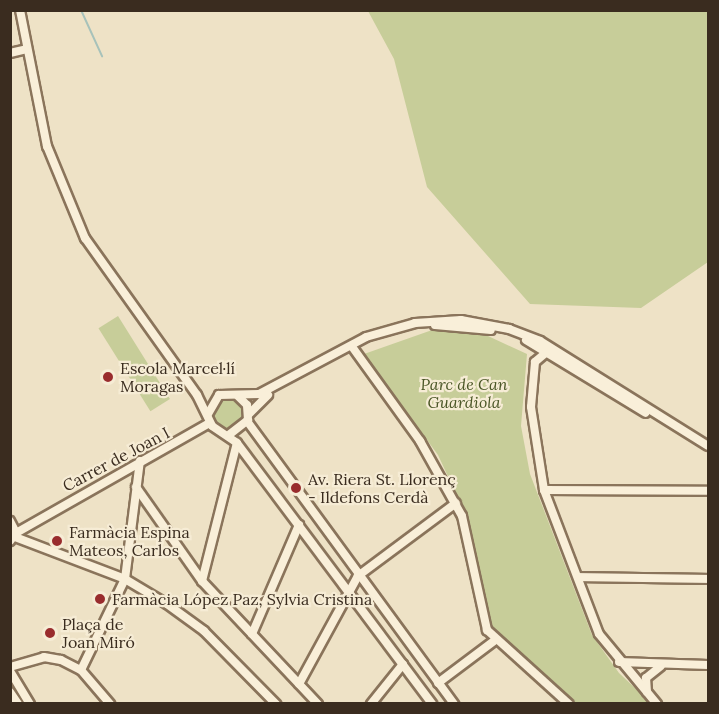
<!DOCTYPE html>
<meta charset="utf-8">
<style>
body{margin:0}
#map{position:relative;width:719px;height:714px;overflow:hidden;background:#eee2c6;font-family:Lora,serif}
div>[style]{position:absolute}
.green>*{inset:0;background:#c7cd99;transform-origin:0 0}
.round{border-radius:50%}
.stream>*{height:2px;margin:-1px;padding:0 1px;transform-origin:1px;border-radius:1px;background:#a7c2ba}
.roads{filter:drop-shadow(2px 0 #8a745b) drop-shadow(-2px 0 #8a745b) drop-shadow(0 2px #8a745b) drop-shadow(0 -2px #8a745b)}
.street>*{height:8px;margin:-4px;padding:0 4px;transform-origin:4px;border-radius:4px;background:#f9efd9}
.dots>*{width:16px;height:16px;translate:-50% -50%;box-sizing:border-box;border:3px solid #f6ecd5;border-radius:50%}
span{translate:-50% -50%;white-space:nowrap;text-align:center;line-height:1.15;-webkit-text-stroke:4.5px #f6ecd5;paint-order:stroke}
.poi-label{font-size:16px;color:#3a2c1f}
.left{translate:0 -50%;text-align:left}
.park-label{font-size:16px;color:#4a5626;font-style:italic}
.street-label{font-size:16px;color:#3a2c1f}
.frame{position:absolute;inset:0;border:12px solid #3a2c1f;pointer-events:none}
</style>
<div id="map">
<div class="green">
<div style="clip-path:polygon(368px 11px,708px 11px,708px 262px,641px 308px,530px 304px,427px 187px,394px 59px)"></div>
<div style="left:118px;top:316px;width:98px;height:23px;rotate:58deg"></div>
<div style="clip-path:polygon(435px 329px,488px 336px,527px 354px,521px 426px,530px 474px,592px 635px,619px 673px,651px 703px,575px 703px,499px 641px,486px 621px,465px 513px,438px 455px,364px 354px)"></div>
<div class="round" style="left:213px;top:399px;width:30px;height:30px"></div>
</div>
<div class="stream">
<div style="left:81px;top:10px;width:51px;rotate:65.5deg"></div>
</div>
<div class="roads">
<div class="street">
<div style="left:20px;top:10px;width:139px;rotate:78.8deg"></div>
<div style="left:47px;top:146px;width:100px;rotate:67.6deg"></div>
<div style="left:85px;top:238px;width:193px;rotate:54.5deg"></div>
<div style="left:197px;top:395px;width:34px;rotate:64deg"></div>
<div style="left:212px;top:426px;width:30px;rotate:34deg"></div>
<div style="left:237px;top:443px;width:326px;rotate:53.2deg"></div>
<div style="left:10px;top:53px;width:17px;rotate:-13deg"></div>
<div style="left:435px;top:325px;width:56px;rotate:5.1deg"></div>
<div style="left:526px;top:340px;width:140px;rotate:31.3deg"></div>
<div style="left:353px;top:348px;width:115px;rotate:54.2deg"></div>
<div style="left:420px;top:441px;width:86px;rotate:60.8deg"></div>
<div style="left:462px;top:516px;width:117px;rotate:77.6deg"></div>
<div style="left:487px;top:630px;width:110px;rotate:42.1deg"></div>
<div style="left:548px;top:351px;width:17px;rotate:140deg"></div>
<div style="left:535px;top:362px;width:45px;rotate:95.1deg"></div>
<div style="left:531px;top:407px;width:84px;rotate:81.1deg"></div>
<div style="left:544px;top:490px;width:154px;rotate:69.1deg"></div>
<div style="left:599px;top:634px;width:91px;rotate:50.4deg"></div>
<div style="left:208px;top:414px;width:22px;rotate:-60deg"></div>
<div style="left:219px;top:395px;width:40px;rotate:-1.4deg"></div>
<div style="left:259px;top:394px;width:121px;rotate:-28deg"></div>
<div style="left:366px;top:337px;width:51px;rotate:-15.9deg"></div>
<div style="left:415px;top:323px;width:46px;rotate:-3.7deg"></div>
<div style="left:461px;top:320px;width:49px;rotate:10.6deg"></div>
<div style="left:509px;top:329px;width:33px;rotate:21deg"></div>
<div style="left:540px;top:341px;width:198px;rotate:32deg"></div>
<div style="left:249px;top:414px;width:27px;rotate:-45deg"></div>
<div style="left:247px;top:421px;width:351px;rotate:53.8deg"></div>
<div style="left:230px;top:434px;width:23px;rotate:-38deg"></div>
<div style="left:248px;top:420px;width:15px;rotate:-94deg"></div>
<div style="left:247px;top:405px;width:13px;rotate:-135deg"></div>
<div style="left:136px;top:487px;width:115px;rotate:54.9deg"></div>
<div style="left:202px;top:581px;width:169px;rotate:46.7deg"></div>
<div style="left:544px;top:490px;width:164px;rotate:0.3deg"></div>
<div style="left:10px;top:521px;width:13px;rotate:63deg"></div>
<div style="left:16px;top:533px;width:10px;rotate:127deg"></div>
<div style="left:16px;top:533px;width:223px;rotate:-29.6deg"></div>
<div style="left:15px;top:537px;width:118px;rotate:20.9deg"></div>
<div style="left:125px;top:579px;width:49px;rotate:30.8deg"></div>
<div style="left:167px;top:604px;width:46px;rotate:36.1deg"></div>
<div style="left:204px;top:631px;width:103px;rotate:45.4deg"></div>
<div style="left:578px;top:577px;width:130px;rotate:0.9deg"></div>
<div style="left:202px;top:581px;width:142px;rotate:-75.8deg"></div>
<div style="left:252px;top:634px;width:119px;rotate:-66.7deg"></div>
<div style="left:619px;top:662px;width:89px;rotate:1.9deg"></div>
<div style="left:10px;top:667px;width:35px;rotate:-16deg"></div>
<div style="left:44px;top:657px;width:17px;rotate:10deg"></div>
<div style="left:61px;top:660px;width:22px;rotate:27deg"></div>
<div style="left:81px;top:670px;width:45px;rotate:49.5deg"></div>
<div style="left:81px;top:670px;width:101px;rotate:-64.2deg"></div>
<div style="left:125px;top:579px;width:119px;rotate:-82.8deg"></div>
<div style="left:10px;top:671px;width:39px;rotate:59deg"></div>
<div style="left:438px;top:683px;width:70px;rotate:-36.9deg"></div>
<div style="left:299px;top:684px;width:123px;rotate:-61.4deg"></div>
<div style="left:358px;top:576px;width:122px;rotate:-36.7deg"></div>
<div style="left:10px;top:692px;width:14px;rotate:56deg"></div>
<div style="left:647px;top:692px;width:14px;rotate:-94deg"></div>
<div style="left:646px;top:678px;width:19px;rotate:-39deg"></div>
<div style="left:371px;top:704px;width:51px;rotate:-51.3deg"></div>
</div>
</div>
<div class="dots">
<div style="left:108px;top:377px;background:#992c2d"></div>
<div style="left:296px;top:488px;background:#992c2d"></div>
<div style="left:57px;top:541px;background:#992c2d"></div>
<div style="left:100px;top:599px;background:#992c2d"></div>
<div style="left:50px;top:633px;background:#992c2d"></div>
</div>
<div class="poi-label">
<span class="left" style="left:120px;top:377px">Escola Marcel·lí<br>Moragas</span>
<span class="left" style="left:308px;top:488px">Av. Riera St. Llorenç<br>- Ildefons Cerdà</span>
<span class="left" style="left:69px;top:541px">Farmàcia Espina<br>Mateos, Carlos</span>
<span class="left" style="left:112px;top:599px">Farmàcia López Paz, Sylvia Cristina</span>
<span class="left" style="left:62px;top:633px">Plaça de<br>Joan Miró</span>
</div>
<div class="park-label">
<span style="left:464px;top:393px">Parc de Can<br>Guardiola</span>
</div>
<div class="street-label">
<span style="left:116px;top:459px;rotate:-28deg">Carrer de Joan I</span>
</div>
<div class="frame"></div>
</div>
